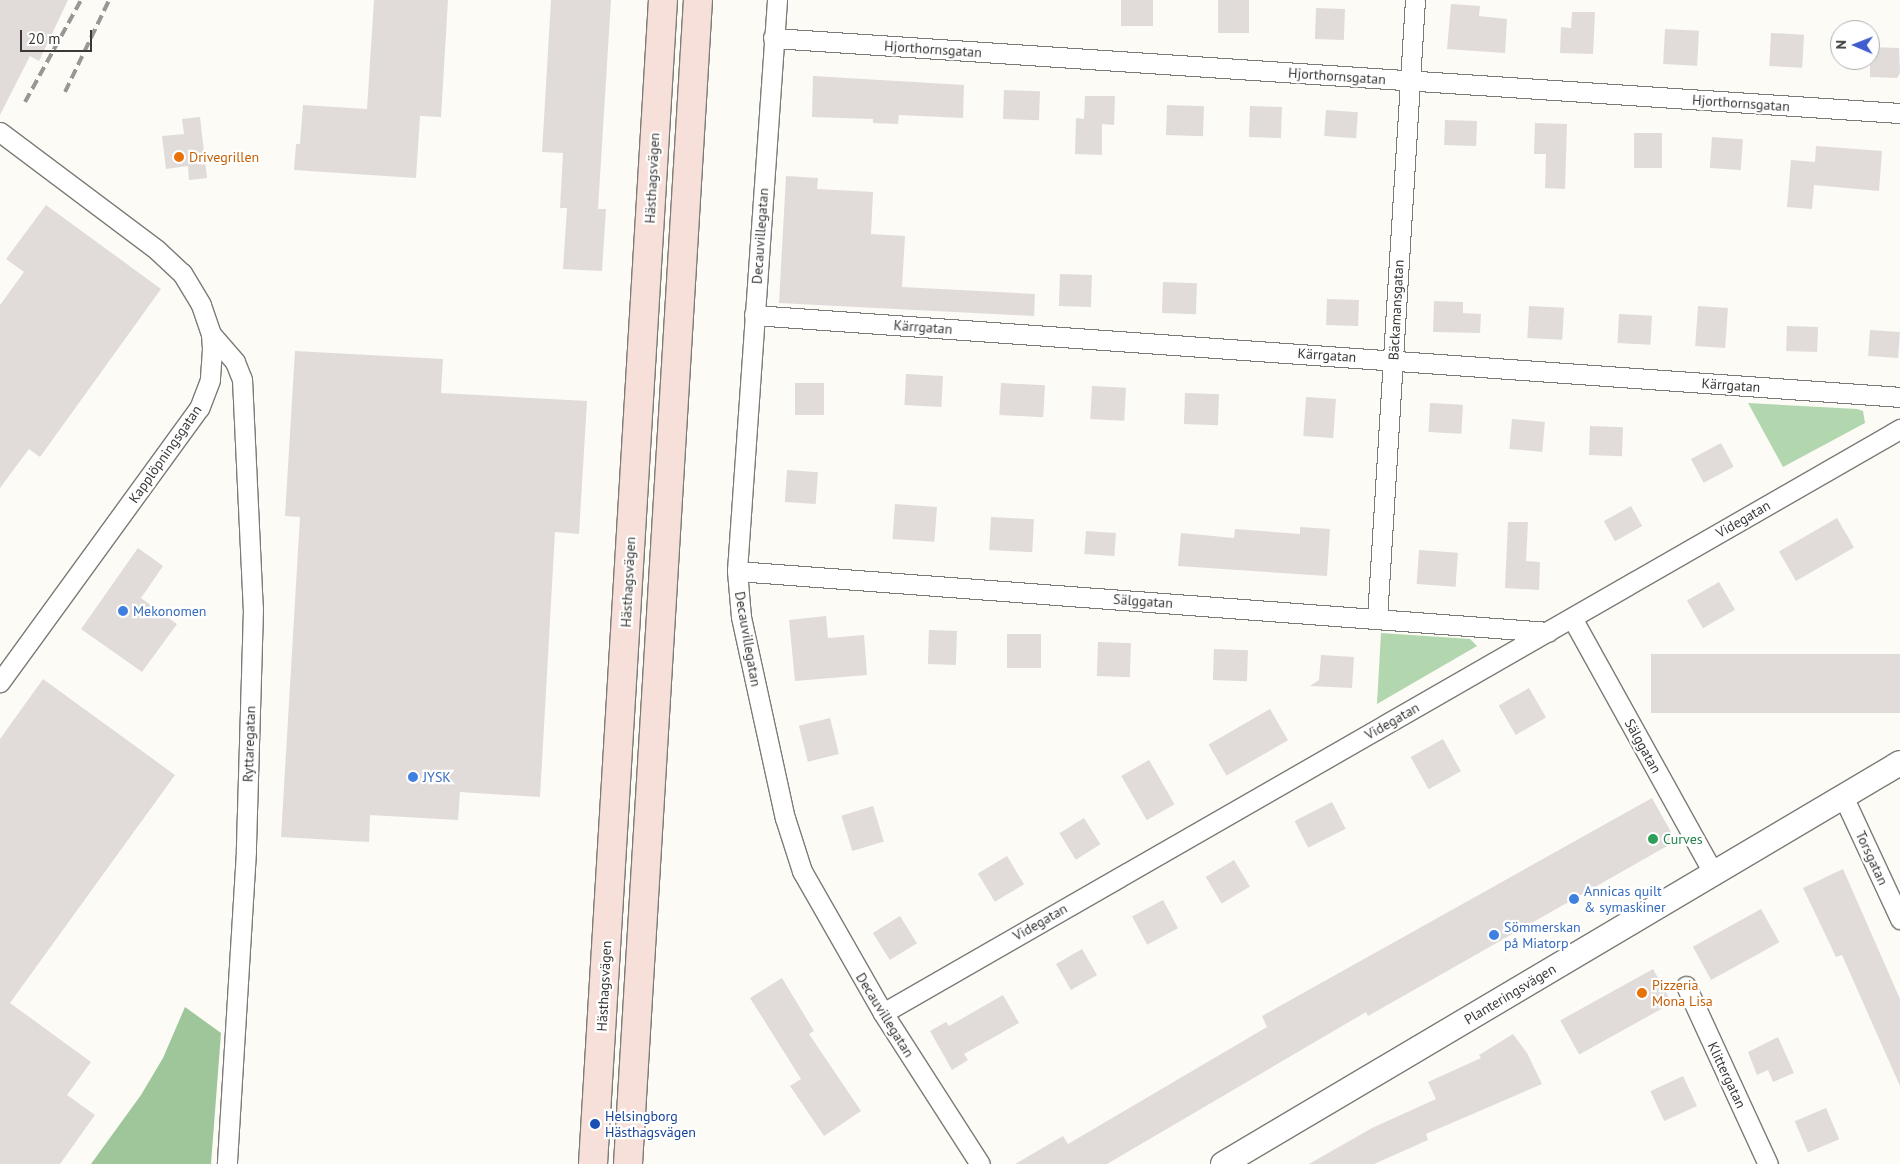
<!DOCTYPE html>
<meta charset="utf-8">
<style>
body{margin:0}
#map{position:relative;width:1900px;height:1164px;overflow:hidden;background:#fcfbf6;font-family:"PT Sans",sans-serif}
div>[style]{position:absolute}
.green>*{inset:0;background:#b2d6ae}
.forest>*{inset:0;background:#9ec69a}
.building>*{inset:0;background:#e1dcda;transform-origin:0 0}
.roads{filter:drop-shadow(1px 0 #7d7b77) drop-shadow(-1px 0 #7d7b77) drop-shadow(0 1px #7d7b77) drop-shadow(0 -1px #7d7b77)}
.minor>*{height:19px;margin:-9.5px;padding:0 9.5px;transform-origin:9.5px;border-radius:9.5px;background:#fff}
.tertiary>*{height:24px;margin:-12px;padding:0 12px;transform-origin:12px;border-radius:12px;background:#fff}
.secondary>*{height:28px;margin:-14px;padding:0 14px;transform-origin:14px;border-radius:14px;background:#f8e0da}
.rail>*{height:4px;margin-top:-2px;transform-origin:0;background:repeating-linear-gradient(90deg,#989794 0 10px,transparent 0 15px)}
.dots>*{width:14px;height:14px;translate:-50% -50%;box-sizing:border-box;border:2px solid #fff;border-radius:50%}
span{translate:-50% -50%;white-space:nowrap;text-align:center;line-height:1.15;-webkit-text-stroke:4.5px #fff;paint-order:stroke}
.street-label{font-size:14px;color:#3a3937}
.food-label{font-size:14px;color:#c56008}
.left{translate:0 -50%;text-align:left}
.shop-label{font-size:14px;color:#366cbe}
.leisure-label{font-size:14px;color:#27864d}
.transit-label{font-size:14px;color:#164399}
.north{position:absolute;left:1830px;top:20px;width:50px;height:50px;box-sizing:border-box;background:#fff;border:1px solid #b0b0af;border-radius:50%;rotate:271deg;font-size:14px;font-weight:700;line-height:20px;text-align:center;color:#3a3937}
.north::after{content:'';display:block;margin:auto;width:18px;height:22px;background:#415ccf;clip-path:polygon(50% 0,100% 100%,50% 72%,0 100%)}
.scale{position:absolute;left:20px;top:30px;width:72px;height:22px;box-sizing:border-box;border:2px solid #3a3937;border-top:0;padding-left:6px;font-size:15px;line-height:18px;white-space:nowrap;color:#3a3937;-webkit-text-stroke:4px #fff;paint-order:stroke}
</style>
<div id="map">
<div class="green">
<div style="clip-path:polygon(1748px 403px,1857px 409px,1863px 411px,1865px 423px,1783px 467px)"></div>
<div style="clip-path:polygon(1381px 633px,1470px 639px,1477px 646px,1377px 704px)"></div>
</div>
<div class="forest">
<div style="clip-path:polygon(185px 1007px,221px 1033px,211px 1164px,91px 1164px,141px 1095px,163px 1058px)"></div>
</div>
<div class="building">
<div style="clip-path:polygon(0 0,68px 0,39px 61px,30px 56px,0 115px)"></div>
<div style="clip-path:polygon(374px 0,448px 0,441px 117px,420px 116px,416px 178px,294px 170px,296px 144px,300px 144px,303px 105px,367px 109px)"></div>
<div style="clip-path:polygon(551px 0,611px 0,598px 209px,606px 209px,602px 271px,563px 269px,567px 208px,560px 208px,563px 153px,542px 152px)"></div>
<div style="left:1121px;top:0;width:32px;height:26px"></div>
<div style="left:1218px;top:0;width:31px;height:33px"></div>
<div style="clip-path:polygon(1451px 4px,1480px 6px,1479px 16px,1507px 19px,1505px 53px,1447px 49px)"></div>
<div style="left:1316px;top:8px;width:29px;height:31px;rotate:2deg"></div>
<div style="clip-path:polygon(1572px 12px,1595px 12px,1593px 54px,1560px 53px,1561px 27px,1571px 28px)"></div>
<div style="left:1665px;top:29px;width:34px;height:35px;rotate:3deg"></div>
<div style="left:1771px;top:33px;width:33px;height:33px;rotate:3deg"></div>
<div style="clip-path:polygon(1870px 47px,1899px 48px,1900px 73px,1897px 78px,1870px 77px)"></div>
<div style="clip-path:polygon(813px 76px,964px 85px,963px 118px,899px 115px,898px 124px,873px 123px,873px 119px,812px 117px)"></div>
<div style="left:1004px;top:90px;width:36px;height:29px;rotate:2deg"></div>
<div style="clip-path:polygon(1085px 96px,1115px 96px,1114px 125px,1102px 124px,1102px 155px,1075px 154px,1076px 118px,1084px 119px)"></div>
<div style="left:1167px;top:105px;width:37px;height:30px;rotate:2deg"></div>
<div style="left:1250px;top:106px;width:32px;height:31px;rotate:2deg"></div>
<div style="left:1326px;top:110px;width:32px;height:26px;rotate:4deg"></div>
<div style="clip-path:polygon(200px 117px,207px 178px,189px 180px,188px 166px,166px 169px,162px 136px,184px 134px,182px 119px)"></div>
<div style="left:1445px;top:120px;width:32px;height:25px;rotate:2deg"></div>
<div style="clip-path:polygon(1535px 123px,1567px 124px,1565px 189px,1545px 188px,1546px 154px,1534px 154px)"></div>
<div style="left:1634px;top:133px;width:28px;height:35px"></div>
<div style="left:1712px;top:137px;width:31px;height:31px;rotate:4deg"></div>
<div style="clip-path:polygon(1816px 146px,1882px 151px,1879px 191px,1814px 185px,1812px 209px,1787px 207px,1791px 160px,1815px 162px)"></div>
<div style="clip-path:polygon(786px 176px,818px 178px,817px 189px,873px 192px,871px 234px,905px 236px,902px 287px,1035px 294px,1034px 316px,779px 303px)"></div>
<div style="clip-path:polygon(46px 205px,161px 289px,40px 457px,29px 449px,0 488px,0 305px,24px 272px,6px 259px)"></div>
<div style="left:1060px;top:274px;width:32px;height:32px;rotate:2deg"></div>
<div style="left:1163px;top:282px;width:34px;height:31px;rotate:2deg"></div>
<div style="left:1327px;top:299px;width:32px;height:26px;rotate:2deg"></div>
<div style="clip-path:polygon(1434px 301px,1463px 302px,1463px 313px,1481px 314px,1480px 333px,1433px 332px)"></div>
<div style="left:1529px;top:306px;width:35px;height:32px;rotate:3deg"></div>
<div style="left:1698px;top:306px;width:30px;height:40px;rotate:4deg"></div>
<div style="left:1619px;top:314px;width:33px;height:29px;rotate:3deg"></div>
<div style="left:1787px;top:326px;width:31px;height:25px;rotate:2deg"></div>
<div style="left:1870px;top:330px;width:30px;height:26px;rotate:4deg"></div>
<div style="clip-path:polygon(295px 351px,443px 359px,441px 393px,587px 401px,579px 534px,555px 532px,540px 797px,460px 792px,458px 820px,370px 815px,369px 842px,281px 837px,300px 517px,285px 516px)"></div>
<div style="left:906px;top:374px;width:37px;height:31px;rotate:3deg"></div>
<div style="left:795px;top:383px;width:29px;height:32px"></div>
<div style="left:1001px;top:383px;width:44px;height:32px;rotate:3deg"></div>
<div style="left:1092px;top:386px;width:34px;height:33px;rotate:3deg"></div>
<div style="left:1185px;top:393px;width:34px;height:31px;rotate:2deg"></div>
<div style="left:1306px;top:397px;width:30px;height:39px;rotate:4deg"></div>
<div style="left:1430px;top:403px;width:33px;height:29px;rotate:3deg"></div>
<div style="left:1512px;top:419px;width:33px;height:30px;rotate:5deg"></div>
<div style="left:1590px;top:426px;width:33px;height:29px;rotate:2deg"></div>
<div style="left:1721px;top:443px;width:27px;height:34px;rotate:62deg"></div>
<div style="left:787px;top:470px;width:31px;height:32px;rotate:4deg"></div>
<div style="left:895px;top:504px;width:42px;height:35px;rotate:4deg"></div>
<div style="left:1631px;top:506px;width:23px;height:31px;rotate:61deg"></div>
<div style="left:991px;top:517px;width:43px;height:33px;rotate:3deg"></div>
<div style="left:1837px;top:518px;width:34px;height:67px;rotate:60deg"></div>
<div style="clip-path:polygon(1508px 522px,1528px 522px,1526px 561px,1540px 562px,1539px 590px,1505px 588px)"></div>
<div style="clip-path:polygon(1300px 527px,1330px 529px,1327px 576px,1178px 566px,1181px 533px,1234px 538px,1235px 529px,1300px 534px)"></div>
<div style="left:1086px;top:531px;width:30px;height:23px;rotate:4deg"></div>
<div style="clip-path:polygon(138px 548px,163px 566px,141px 598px,177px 624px,142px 672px,81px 629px)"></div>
<div style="left:1419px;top:550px;width:39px;height:34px;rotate:4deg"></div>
<div style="left:1719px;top:582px;width:32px;height:37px;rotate:60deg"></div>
<div style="clip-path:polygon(826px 616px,828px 638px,864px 635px,867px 675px,795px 681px,789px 620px)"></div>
<div style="left:929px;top:630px;width:28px;height:34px;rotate:2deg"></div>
<div style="left:1007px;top:634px;width:34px;height:34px"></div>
<div style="left:1098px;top:642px;width:33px;height:34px;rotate:2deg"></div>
<div style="left:1214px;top:649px;width:34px;height:31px;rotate:2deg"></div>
<div style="left:1900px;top:654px;width:59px;height:249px;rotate:90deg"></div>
<div style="clip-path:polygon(1321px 655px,1354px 657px,1352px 688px,1310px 686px,1319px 680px)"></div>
<div style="clip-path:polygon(43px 679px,175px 775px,10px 1003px,91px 1062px,67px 1095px,95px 1115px,60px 1164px,0 1164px,0 739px)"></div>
<div style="left:1529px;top:688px;width:34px;height:35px;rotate:60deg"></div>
<div style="left:1270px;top:709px;width:36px;height:71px;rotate:60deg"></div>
<div style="left:830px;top:718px;width:37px;height:32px;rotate:76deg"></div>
<div style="left:1443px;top:739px;width:37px;height:37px;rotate:61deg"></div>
<div style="left:1149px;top:760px;width:51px;height:32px;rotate:60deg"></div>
<div style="clip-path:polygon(1652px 798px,1676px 841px,1368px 1016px,1366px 1012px,1107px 1164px,1015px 1164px,1063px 1136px,1068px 1144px,1267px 1027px,1262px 1016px)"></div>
<div style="left:1332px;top:802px;width:30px;height:42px;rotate:63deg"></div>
<div style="left:873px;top:806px;width:37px;height:33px;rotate:73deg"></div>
<div style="left:1084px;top:818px;width:31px;height:29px;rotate:58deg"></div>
<div style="left:1007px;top:856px;width:33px;height:34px;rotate:59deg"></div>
<div style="left:1234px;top:860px;width:31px;height:33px;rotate:59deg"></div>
<div style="clip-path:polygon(1843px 869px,1900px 999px,1900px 1086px,1842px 955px,1836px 957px,1803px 888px)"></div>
<div style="left:1163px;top:900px;width:32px;height:35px;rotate:62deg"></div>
<div style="left:1761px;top:909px;width:38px;height:78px;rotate:61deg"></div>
<div style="left:900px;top:916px;width:32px;height:32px;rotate:58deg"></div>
<div style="left:1082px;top:949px;width:30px;height:30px;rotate:60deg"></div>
<div style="left:1653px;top:969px;width:39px;height:106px;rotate:61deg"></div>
<div style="clip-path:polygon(782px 978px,814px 1031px,809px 1034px,861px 1111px,824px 1136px,790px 1086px,801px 1079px,750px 998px)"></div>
<div style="clip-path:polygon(1003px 995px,1019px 1023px,964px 1054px,968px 1060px,952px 1070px,930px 1031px,946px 1022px,949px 1026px)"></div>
<div style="clip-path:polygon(1513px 1034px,1527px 1053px,1542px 1084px,1426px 1134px,1428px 1140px,1374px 1164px,1309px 1164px,1372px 1128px,1436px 1099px,1428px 1082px,1481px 1058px,1479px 1055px)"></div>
<div style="clip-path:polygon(1778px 1037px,1794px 1073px,1773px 1082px,1768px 1070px,1757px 1075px,1748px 1052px)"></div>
<div style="left:1683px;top:1076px;width:33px;height:36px;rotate:65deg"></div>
<div style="left:1826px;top:1108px;width:34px;height:34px;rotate:67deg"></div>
</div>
<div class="roads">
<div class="minor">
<div style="left:777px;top:0;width:572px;rotate:94.01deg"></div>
<div style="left:737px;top:571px;width:46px;rotate:85deg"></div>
<div style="left:741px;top:617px;width:206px;rotate:77.7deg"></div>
<div style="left:785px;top:818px;width:56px;rotate:72.2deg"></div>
<div style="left:802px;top:871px;width:163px;rotate:60.3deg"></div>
<div style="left:883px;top:1013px;width:179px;rotate:57.3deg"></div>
<div style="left:773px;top:38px;width:1129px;rotate:3.81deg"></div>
<div style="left:0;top:132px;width:196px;rotate:36.9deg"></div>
<div style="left:157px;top:250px;width:34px;rotate:43deg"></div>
<div style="left:182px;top:273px;width:37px;rotate:59deg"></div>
<div style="left:201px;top:305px;width:31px;rotate:71deg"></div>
<div style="left:211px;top:334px;width:15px;rotate:86deg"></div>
<div style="left:212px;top:349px;width:31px;rotate:94deg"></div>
<div style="left:210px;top:380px;width:30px;rotate:111deg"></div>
<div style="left:199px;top:408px;width:339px;rotate:126deg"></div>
<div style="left:754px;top:315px;width:1149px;rotate:4.09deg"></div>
<div style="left:211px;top:334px;width:37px;rotate:49deg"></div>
<div style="left:235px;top:362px;width:18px;rotate:68deg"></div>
<div style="left:242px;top:379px;width:230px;rotate:87.3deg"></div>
<div style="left:253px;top:609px;width:242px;rotate:91.7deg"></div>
<div style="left:246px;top:851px;width:314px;rotate:93.5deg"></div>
<div style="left:737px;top:571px;width:813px;rotate:4.3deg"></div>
<div style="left:1572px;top:618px;width:293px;rotate:61deg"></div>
<div style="left:1377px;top:619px;width:620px;rotate:-86.49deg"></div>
<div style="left:1843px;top:796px;width:136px;rotate:65.1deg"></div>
<div style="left:1686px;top:986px;width:196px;rotate:65.3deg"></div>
<div style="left:883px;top:1013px;width:1173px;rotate:-29.87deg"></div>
</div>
<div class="tertiary">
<div style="left:1223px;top:1164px;width:787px;rotate:-30.64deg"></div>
</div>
<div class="secondary">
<div style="left:593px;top:1164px;width:1166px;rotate:-86.56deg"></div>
<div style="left:628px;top:1164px;width:1166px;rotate:-86.56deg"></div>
</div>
</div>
<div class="rail">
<div style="left:65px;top:92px;width:102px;rotate:-64.4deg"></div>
<div style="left:25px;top:102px;width:116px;rotate:-61.2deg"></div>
</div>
<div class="dots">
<div style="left:179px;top:157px;background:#e8710a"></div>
<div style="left:123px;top:611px;background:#3f7fe0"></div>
<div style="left:413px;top:777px;background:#3f7fe0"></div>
<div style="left:1653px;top:839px;background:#2e9e5b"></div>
<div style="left:1574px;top:899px;background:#3f7fe0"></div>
<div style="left:1494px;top:935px;background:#3f7fe0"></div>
<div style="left:1642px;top:993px;background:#e8710a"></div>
<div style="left:595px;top:1124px;background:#1a4fb4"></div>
</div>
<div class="street-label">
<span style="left:933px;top:49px;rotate:4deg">Hjorthornsgatan</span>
<span style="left:1337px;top:76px;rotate:4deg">Hjorthornsgatan</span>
<span style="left:1741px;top:103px;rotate:4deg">Hjorthornsgatan</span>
<span style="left:652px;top:178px;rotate:-87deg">Hästhagsvägen</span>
<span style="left:760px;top:236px;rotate:-86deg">Decauvillegatan</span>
<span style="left:1396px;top:310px;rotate:-87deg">Bäckamansgatan</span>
<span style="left:923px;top:327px;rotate:4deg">Kärrgatan</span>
<span style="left:1327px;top:355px;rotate:4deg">Kärrgatan</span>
<span style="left:1731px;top:385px;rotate:4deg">Kärrgatan</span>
<span style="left:165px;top:454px;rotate:-55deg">Kapplöpningsgatan</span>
<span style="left:1743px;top:519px;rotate:-30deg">Videgatan</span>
<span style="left:628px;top:582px;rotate:-87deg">Hästhagsvägen</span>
<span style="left:1143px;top:601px;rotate:4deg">Sälggatan</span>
<span style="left:748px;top:639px;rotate:80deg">Decauvillegatan</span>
<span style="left:1392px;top:721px;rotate:-30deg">Videgatan</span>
<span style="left:249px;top:744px;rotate:-88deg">Ryttaregatan</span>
<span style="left:1643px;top:746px;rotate:61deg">Sälggatan</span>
<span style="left:1872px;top:858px;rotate:65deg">Torsgatan</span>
<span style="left:1040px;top:922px;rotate:-30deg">Videgatan</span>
<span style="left:604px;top:986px;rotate:-87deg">Hästhagsvägen</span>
<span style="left:1510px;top:994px;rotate:-31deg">Planteringsvägen</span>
<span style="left:885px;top:1015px;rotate:58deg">Decauvillegatan</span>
<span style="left:1727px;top:1075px;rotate:65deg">Klittergatan</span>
</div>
<div class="food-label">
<span class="left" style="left:189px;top:157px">Drivegrillen</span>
<span class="left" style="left:1652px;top:993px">Pizzeria<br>Mona Lisa</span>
</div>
<div class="shop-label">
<span class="left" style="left:133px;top:611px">Mekonomen</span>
<span class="left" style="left:423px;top:777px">JYSK</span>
<span class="left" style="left:1584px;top:899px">Annicas quilt<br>&amp; symaskiner</span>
<span class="left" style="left:1504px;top:935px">Sömmerskan<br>på Miatorp</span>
</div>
<div class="leisure-label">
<span class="left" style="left:1663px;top:839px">Curves</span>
</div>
<div class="transit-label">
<span class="left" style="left:605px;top:1124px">Helsingborg<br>Hästhagsvägen</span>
</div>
<div class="north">N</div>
<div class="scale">20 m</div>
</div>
